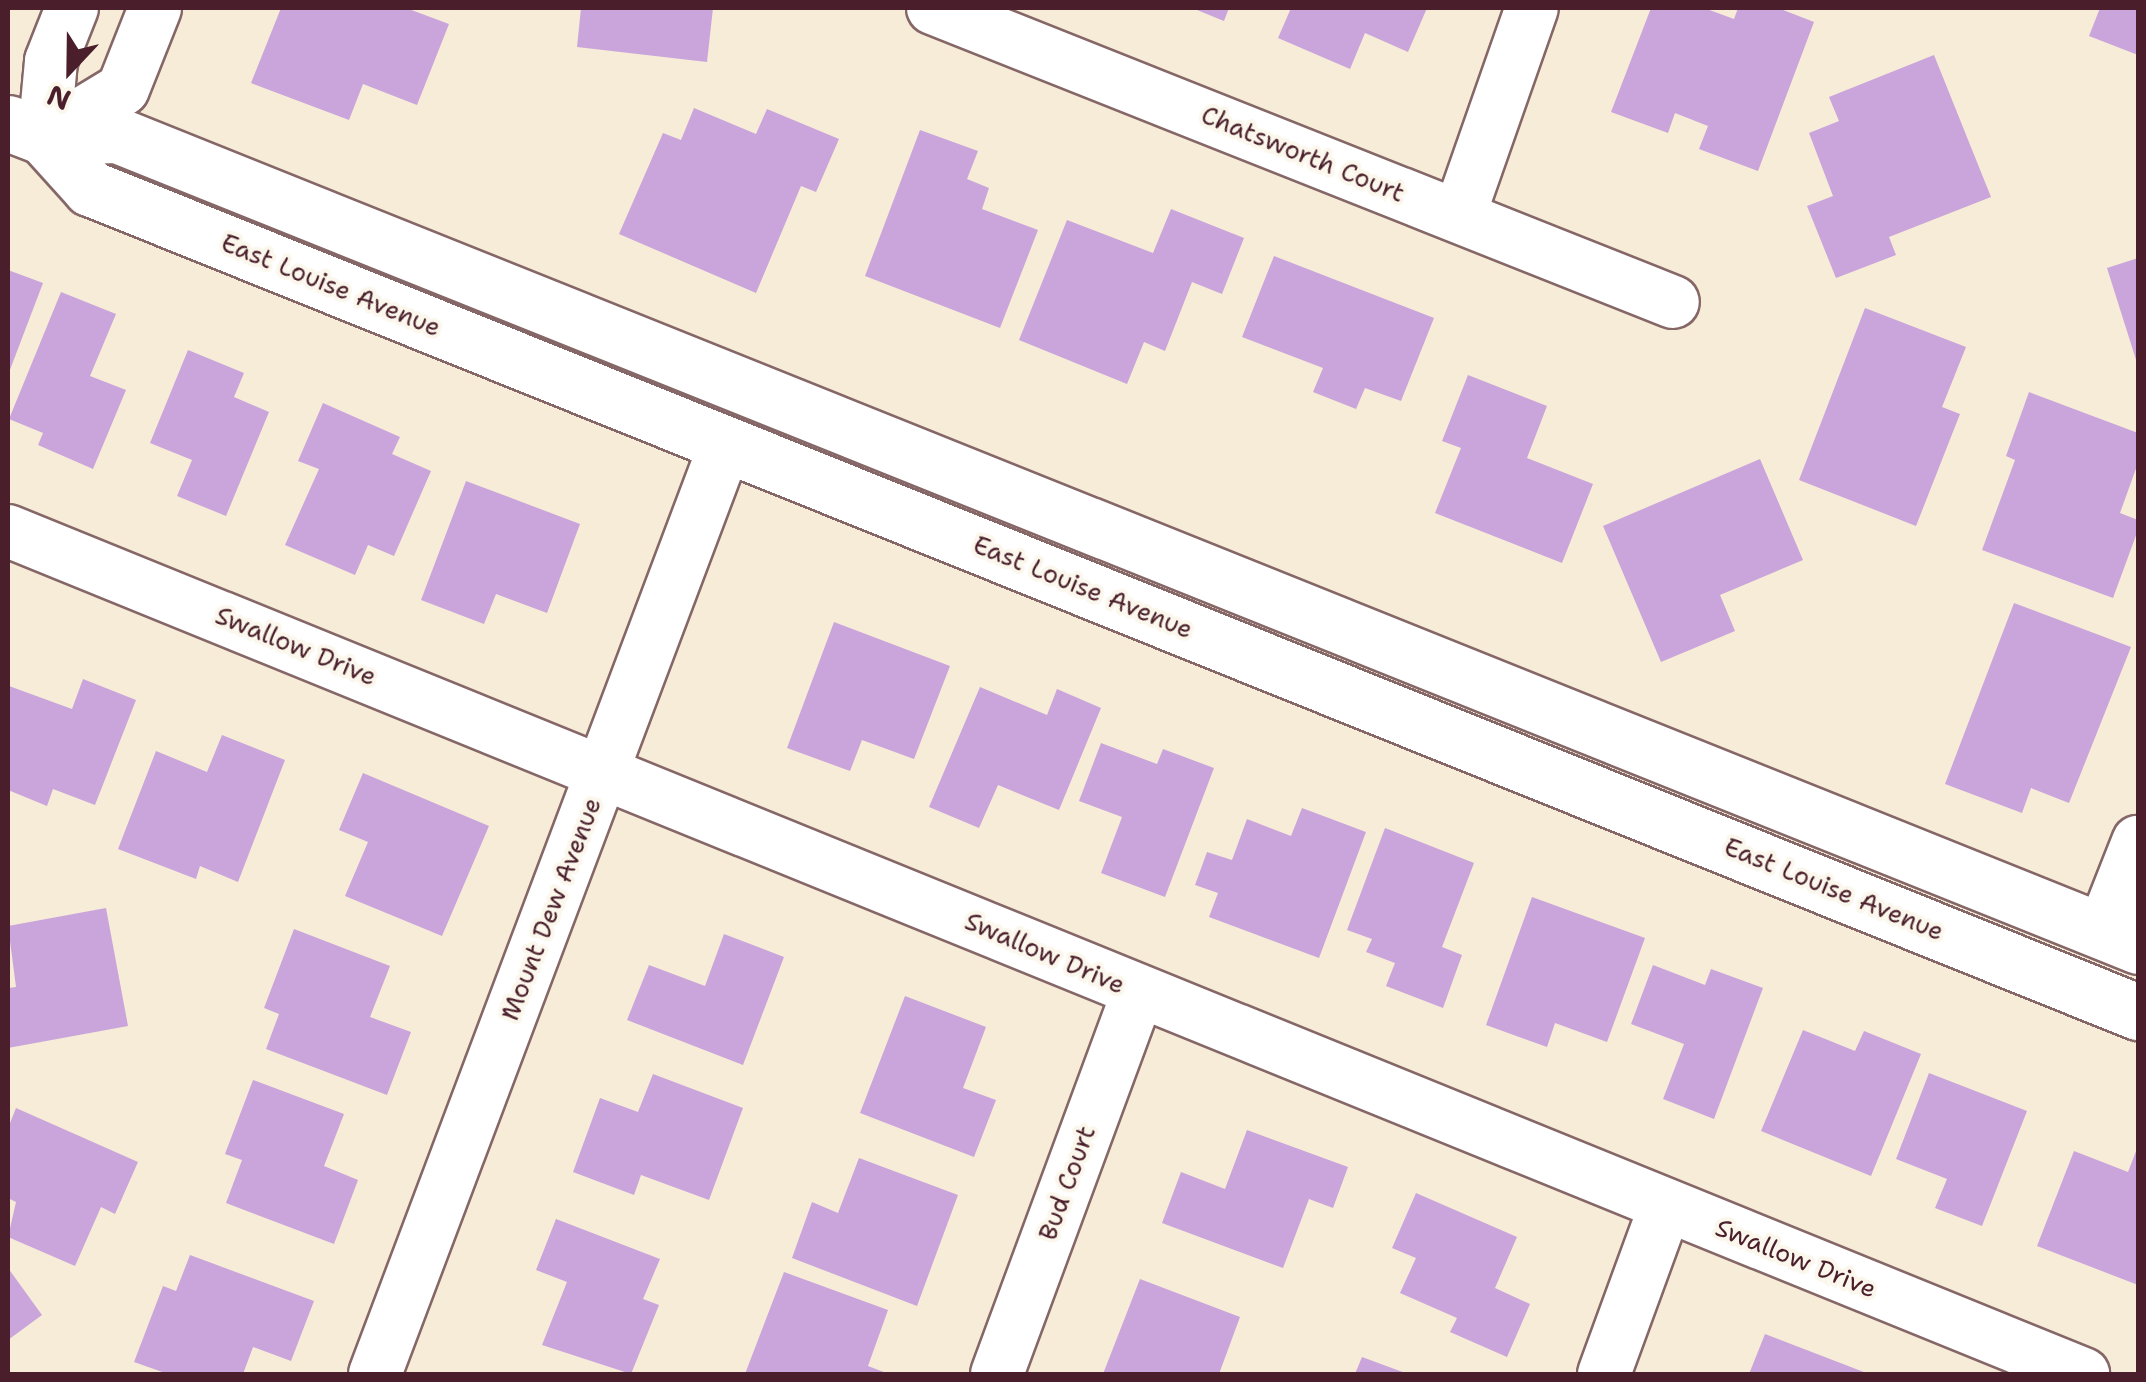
<!DOCTYPE html>
<style>
body{margin:0}
#map{position:relative;width:2146px;height:1382px;overflow:hidden;background:#f6ecd7;font-family:"Shantell Sans",sans-serif}
div>[style]{position:absolute}
.building>*{inset:0;background:#caa5db}
.roads{filter:drop-shadow(2px 0 #866767) drop-shadow(-2px 0 #866767) drop-shadow(0 2px #866767) drop-shadow(0 -2px #866767)}
.minor>*{height:52px;margin:-26px;padding:0 26px;transform-origin:26px;border-radius:26px;background:#fff}
.tertiary>*{height:55px;margin:-27.5px;padding:0 27.5px;transform-origin:27.5px;border-radius:27.5px;background:#fff}
span{translate:-50% -50%;white-space:nowrap;text-align:center;line-height:1.15;-webkit-text-stroke:8px #fbf7ec;paint-order:stroke}
.street-label{font-size:25px;color:#4a1f2b}
.frame{position:absolute;inset:0;border:10px solid #4a1f2b;pointer-events:none}
.north{position:absolute;left:20px;top:20px;width:100px;height:100px;-webkit-text-stroke:8px #fbf7ec;paint-order:stroke;rotate:202deg;font-size:28px;font-weight:700;line-height:40px;text-align:center;color:#4a1f2b}
.north::after{content:'';display:block;margin:auto;width:35px;height:45px;background:#4a1f2b;clip-path:polygon(50% 0,100% 100%,50% 72%,0 100%)}
</style>
<div id="map">
<div class="building">
<div style="clip-path:polygon(281px 8px,406px 8px,449px 24px,417px 105px,363px 84px,349px 120px,251px 83px)"></div>
<div style="clip-path:polygon(581px 8px,713px 8px,707px 62px,577px 47px)"></div>
<div style="clip-path:polygon(1192px 8px,1229px 8px,1224px 21px)"></div>
<div style="clip-path:polygon(1291px 8px,1427px 8px,1408px 52px,1365px 33px,1350px 69px,1278px 38px)"></div>
<div style="clip-path:polygon(1651px 8px,1704px 8px,1734px 19px,1738px 8px,1778px 8px,1814px 22px,1758px 171px,1699px 149px,1708px 126px,1675px 113px,1668px 133px,1611px 112px)"></div>
<div style="clip-path:polygon(2100px 8px,2138px 8px,2138px 55px,2089px 36px)"></div>
<div style="clip-path:polygon(1934px 55px,1991px 197px,1889px 237px,1896px 255px,1836px 278px,1807px 206px,1833px 196px,1809px 133px,1839px 121px,1829px 97px)"></div>
<div style="clip-path:polygon(694px 108px,756px 134px,767px 109px,839px 139px,816px 192px,801px 186px,756px 293px,619px 234px,663px 133px,681px 140px)"></div>
<div style="clip-path:polygon(920px 130px,978px 151px,967px 179px,989px 188px,982px 209px,1038px 230px,1000px 328px,865px 276px)"></div>
<div style="clip-path:polygon(1171px 209px,1244px 238px,1222px 294px,1192px 282px,1165px 351px,1144px 342px,1127px 384px,1019px 340px,1067px 220px,1153px 253px)"></div>
<div style="clip-path:polygon(1274px 256px,1434px 318px,1401px 401px,1365px 388px,1356px 409px,1313px 392px,1323px 368px,1242px 337px)"></div>
<div style="clip-path:polygon(2138px 258px,2138px 366px,2107px 268px)"></div>
<div style="clip-path:polygon(8px 270px,43px 283px,8px 375px)"></div>
<div style="clip-path:polygon(61px 292px,116px 314px,90px 376px,126px 390px,93px 469px,38px 445px,43px 433px,9px 419px)"></div>
<div style="clip-path:polygon(1865px 308px,1966px 347px,1942px 407px,1960px 414px,1916px 526px,1799px 480px)"></div>
<div style="clip-path:polygon(188px 350px,244px 373px,234px 397px,269px 412px,226px 516px,177px 496px,192px 460px,150px 443px)"></div>
<div style="clip-path:polygon(1468px 375px,1547px 406px,1527px 458px,1593px 484px,1562px 563px,1435px 513px,1461px 448px,1442px 441px)"></div>
<div style="clip-path:polygon(2029px 392px,2138px 433px,2138px 463px,2120px 513px,2138px 520px,2138px 530px,2113px 598px,1982px 550px,2015px 460px,2006px 456px)"></div>
<div style="clip-path:polygon(323px 403px,400px 437px,392px 454px,431px 471px,394px 556px,368px 545px,355px 575px,285px 545px,319px 469px,298px 461px)"></div>
<div style="clip-path:polygon(1760px 459px,1803px 560px,1720px 595px,1735px 631px,1661px 662px,1603px 526px)"></div>
<div style="clip-path:polygon(466px 481px,580px 524px,547px 613px,496px 594px,484px 624px,421px 600px)"></div>
<div style="clip-path:polygon(2014px 603px,2131px 647px,2069px 803px,2031px 788px,2022px 813px,1945px 784px)"></div>
<div style="clip-path:polygon(834px 622px,950px 666px,914px 759px,862px 740px,850px 771px,787px 748px)"></div>
<div style="clip-path:polygon(83px 679px,136px 700px,95px 805px,53px 789px,47px 806px,8px 790px,9px 686px,72px 709px)"></div>
<div style="clip-path:polygon(980px 687px,1047px 715px,1057px 689px,1101px 708px,1059px 810px,998px 785px,979px 828px,929px 807px)"></div>
<div style="clip-path:polygon(222px 735px,285px 760px,238px 882px,200px 866px,196px 879px,118px 849px,156px 751px,207px 772px)"></div>
<div style="clip-path:polygon(1101px 743px,1157px 764px,1163px 749px,1214px 768px,1165px 897px,1101px 873px,1122px 817px,1079px 801px)"></div>
<div style="clip-path:polygon(363px 773px,489px 826px,442px 936px,345px 896px,368px 842px,339px 830px)"></div>
<div style="clip-path:polygon(1302px 808px,1366px 832px,1319px 958px,1209px 917px,1218px 893px,1195px 885px,1207px 852px,1232px 860px,1247px 819px,1291px 836px)"></div>
<div style="clip-path:polygon(1385px 828px,1474px 863px,1442px 947px,1462px 955px,1443px 1008px,1386px 986px,1395px 963px,1366px 952px,1372px 939px,1347px 930px)"></div>
<div style="clip-path:polygon(1532px 897px,1645px 938px,1607px 1042px,1555px 1023px,1547px 1047px,1486px 1025px)"></div>
<div style="clip-path:polygon(106px 908px,128px 1026px,8px 1048px,8px 988px,16px 987px,8px 926px)"></div>
<div style="clip-path:polygon(294px 929px,390px 966px,370px 1017px,411px 1032px,387px 1095px,266px 1049px,279px 1014px,264px 1008px)"></div>
<div style="clip-path:polygon(724px 934px,784px 957px,743px 1065px,627px 1020px,649px 965px,705px 986px)"></div>
<div style="clip-path:polygon(1653px 965px,1705px 985px,1711px 969px,1763px 988px,1714px 1119px,1663px 1099px,1684px 1044px,1631px 1024px)"></div>
<div style="clip-path:polygon(905px 996px,986px 1027px,963px 1088px,996px 1100px,974px 1157px,860px 1113px)"></div>
<div style="clip-path:polygon(1803px 1030px,1855px 1051px,1864px 1031px,1921px 1054px,1871px 1176px,1761px 1131px)"></div>
<div style="clip-path:polygon(1929px 1073px,2027px 1111px,1982px 1226px,1935px 1208px,1947px 1179px,1896px 1159px)"></div>
<div style="clip-path:polygon(653px 1074px,743px 1108px,709px 1200px,641px 1175px,634px 1195px,573px 1172px,600px 1098px,638px 1112px)"></div>
<div style="clip-path:polygon(253px 1080px,344px 1114px,324px 1166px,358px 1180px,334px 1244px,226px 1203px,242px 1160px,225px 1154px)"></div>
<div style="clip-path:polygon(16px 1108px,138px 1162px,115px 1214px,101px 1207px,75px 1266px,8px 1237px,16px 1202px,8px 1198px,8px 1128px)"></div>
<div style="clip-path:polygon(1247px 1130px,1348px 1167px,1333px 1208px,1309px 1199px,1283px 1268px,1162px 1223px,1181px 1172px,1225px 1189px)"></div>
<div style="clip-path:polygon(2138px 1146px,2138px 1285px,2037px 1246px,2074px 1151px,2128px 1172px)"></div>
<div style="clip-path:polygon(859px 1158px,958px 1195px,917px 1306px,792px 1258px,812px 1202px,838px 1213px)"></div>
<div style="clip-path:polygon(1416px 1193px,1517px 1237px,1495px 1288px,1530px 1304px,1507px 1357px,1450px 1332px,1457px 1318px,1400px 1293px,1416px 1258px,1392px 1248px)"></div>
<div style="clip-path:polygon(556px 1219px,660px 1259px,643px 1299px,659px 1305px,631px 1374px,542px 1345px,567px 1282px,536px 1270px)"></div>
<div style="clip-path:polygon(190px 1255px,314px 1301px,291px 1361px,253px 1347px,243px 1374px,168px 1374px,134px 1362px,163px 1286px,176px 1291px)"></div>
<div style="clip-path:polygon(8px 1268px,42px 1315px,8px 1340px)"></div>
<div style="clip-path:polygon(784px 1272px,888px 1310px,868px 1366px,889px 1374px,745px 1374px)"></div>
<div style="clip-path:polygon(1140px 1279px,1240px 1317px,1219px 1374px,1103px 1374px)"></div>
<div style="clip-path:polygon(1765px 1334px,1869px 1374px,1749px 1374px)"></div>
<div style="clip-path:polygon(1362px 1357px,1408px 1374px,1355px 1374px)"></div>
</div>
<div class="roads">
<div class="minor">
<div style="left:933px;top:8px;width:796px;rotate:21.67deg"></div>
<div style="left:44px;top:137px;width:92px;rotate:-31.3deg"></div>
<div style="left:123px;top:89px;width:87px;rotate:-68.4deg"></div>
<div style="left:44px;top:137px;width:76px;rotate:-84.7deg"></div>
<div style="left:51px;top:61px;width:57px;rotate:-68.4deg"></div>
<div style="left:1459px;top:216px;width:220px;rotate:-70.7deg"></div>
<div style="left:8px;top:531px;width:2240px;rotate:22.11deg"></div>
<div style="left:2103px;top:931px;width:96px;rotate:-68.5deg"></div>
<div style="left:375px;top:1374px;width:995px;rotate:-69.34deg"></div>
<div style="left:997px;top:1374px;width:407px;rotate:-69.7deg"></div>
<div style="left:1604px;top:1374px;width:180px;rotate:-69.9deg"></div>
</div>
<div class="tertiary">
<div style="left:8px;top:123px;width:39px;rotate:21deg"></div>
<div style="left:44px;top:137px;width:73px;rotate:-1.6deg"></div>
<div style="left:117px;top:135px;width:2178px;rotate:21.86deg"></div>
<div style="left:44px;top:137px;width:69px;rotate:48deg"></div>
<div style="left:90px;top:188px;width:2208px;rotate:21.92deg"></div>
</div>
</div>
<div class="street-label">
<span style="left:1303px;top:154px;rotate:22deg">Chatsworth Court</span>
<span style="left:331px;top:285px;rotate:22deg">East Louise Avenue</span>
<span style="left:1083px;top:587px;rotate:22deg">East Louise Avenue</span>
<span style="left:296px;top:646px;rotate:22deg">Swallow Drive</span>
<span style="left:1834px;top:889px;rotate:22deg">East Louise Avenue</span>
<span style="left:551px;top:909px;rotate:-69deg">Mount Dew Avenue</span>
<span style="left:1045px;top:953px;rotate:23deg">Swallow Drive</span>
<span style="left:1067px;top:1183px;rotate:-70deg">Bud Court</span>
<span style="left:1796px;top:1258px;rotate:22deg">Swallow Drive</span>
</div>
<div class="frame"></div>
<div class="north">N</div>
</div>
